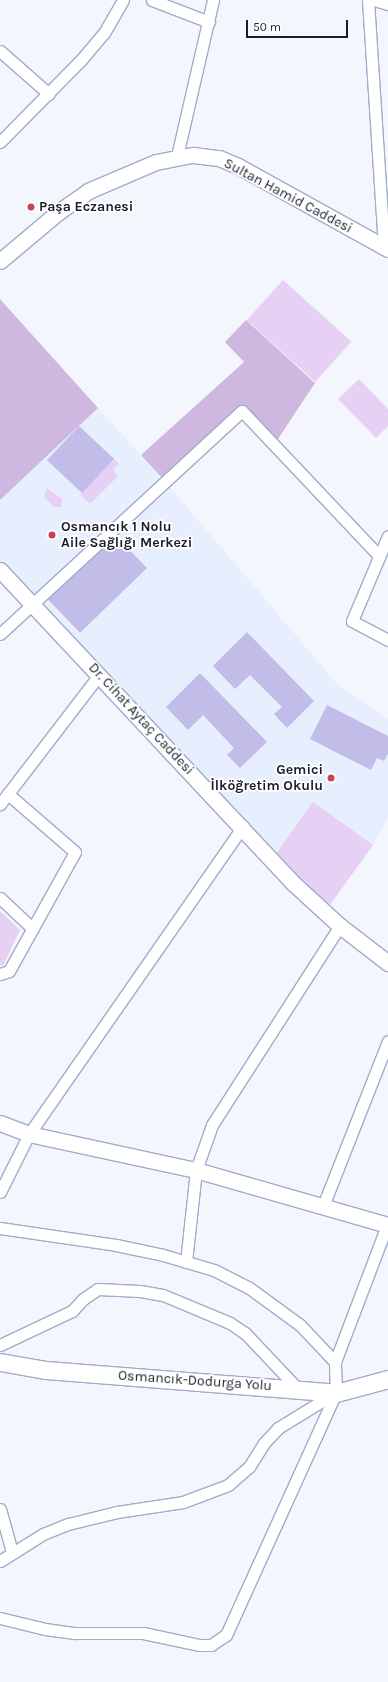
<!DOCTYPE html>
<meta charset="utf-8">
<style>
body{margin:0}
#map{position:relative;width:388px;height:1682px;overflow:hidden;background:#f3f6fc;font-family:Karla,sans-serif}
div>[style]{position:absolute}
.built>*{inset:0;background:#e7eefe}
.green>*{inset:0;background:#e6d0f4;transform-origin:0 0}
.forest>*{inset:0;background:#cfb8df}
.building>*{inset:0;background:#c1bce8;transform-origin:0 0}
.roads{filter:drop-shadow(1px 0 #a0acca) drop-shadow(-1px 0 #a0acca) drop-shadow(0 1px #a0acca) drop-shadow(0 -1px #a0acca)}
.street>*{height:11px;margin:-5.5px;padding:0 5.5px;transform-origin:5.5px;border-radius:5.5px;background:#fff}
.secondary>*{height:15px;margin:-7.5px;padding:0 7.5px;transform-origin:7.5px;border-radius:7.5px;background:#fff}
.primary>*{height:17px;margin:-8.5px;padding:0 8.5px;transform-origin:8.5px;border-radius:8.5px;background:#fff}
.dots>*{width:11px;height:11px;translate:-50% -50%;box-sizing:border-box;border:2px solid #fff;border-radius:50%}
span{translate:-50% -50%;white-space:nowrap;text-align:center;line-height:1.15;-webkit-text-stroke:3.5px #fff;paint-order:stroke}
.street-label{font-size:14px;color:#1a1e2a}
.poi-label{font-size:14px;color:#1a1e2a;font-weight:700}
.left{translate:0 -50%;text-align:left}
.right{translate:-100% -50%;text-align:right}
.scale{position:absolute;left:246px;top:20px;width:102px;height:18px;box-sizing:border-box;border:2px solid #1a1e2a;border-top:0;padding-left:5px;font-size:12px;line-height:14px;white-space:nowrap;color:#1a1e2a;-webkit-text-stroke:3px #fff;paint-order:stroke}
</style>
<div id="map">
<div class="built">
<div style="clip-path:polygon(98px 408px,164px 480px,338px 685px,388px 719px,388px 818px,373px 845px,324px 913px,0 570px,0 500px)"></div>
</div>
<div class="green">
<div style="left:283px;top:280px;width:92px;height:54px;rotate:42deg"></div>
<div style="clip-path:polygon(359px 379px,388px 409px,388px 426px,376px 438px,338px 399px)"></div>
<div style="clip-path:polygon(114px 459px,119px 464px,113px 470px,118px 476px,90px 504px,80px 494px)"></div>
<div style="clip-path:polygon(47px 488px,62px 499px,61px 507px,54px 507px,44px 497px)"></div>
<div style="clip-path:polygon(313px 802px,373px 845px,324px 913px,272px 859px)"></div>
<div style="clip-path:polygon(0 911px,20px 930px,3px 966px,0 965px)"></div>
</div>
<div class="forest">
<div style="clip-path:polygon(0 299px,98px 408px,0 500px)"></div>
<div style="clip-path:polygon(246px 320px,315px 383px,274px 445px,242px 411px,164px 480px,141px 455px,244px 362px,225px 342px)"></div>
</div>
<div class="building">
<div style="left:79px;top:426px;width:48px;height:47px;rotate:43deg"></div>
<div style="left:115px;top:535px;width:46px;height:93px;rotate:46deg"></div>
<div style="clip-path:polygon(247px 632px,314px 701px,287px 728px,274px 714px,282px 707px,250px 675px,235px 689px,213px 666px)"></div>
<div style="clip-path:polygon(200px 673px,267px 742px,240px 768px,227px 755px,234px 748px,203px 715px,188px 730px,166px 707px)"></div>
<div style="clip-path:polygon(327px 705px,388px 736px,388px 754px,384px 761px,377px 758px,371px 770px,310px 739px)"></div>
</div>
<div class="roads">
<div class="street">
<div style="left:152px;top:0;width:61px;rotate:21.1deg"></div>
<div style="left:368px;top:0;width:248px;rotate:86.3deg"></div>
<div style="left:374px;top:0;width:15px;rotate:16deg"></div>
<div style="left:0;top:51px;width:65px;rotate:41.3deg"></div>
<div style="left:0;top:142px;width:115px;rotate:-45.4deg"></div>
<div style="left:81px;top:60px;width:35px;rotate:-50deg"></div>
<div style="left:104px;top:33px;width:38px;rotate:-60deg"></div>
<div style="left:177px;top:156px;width:160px;rotate:-77deg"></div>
<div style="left:388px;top:536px;width:92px;rotate:113deg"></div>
<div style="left:352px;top:621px;width:41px;rotate:27.8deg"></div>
<div style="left:0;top:634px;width:329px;rotate:-42.7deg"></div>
<div style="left:242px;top:411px;width:199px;rotate:46.6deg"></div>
<div style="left:0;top:804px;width:163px;rotate:-52.5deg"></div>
<div style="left:0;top:898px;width:45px;rotate:43.2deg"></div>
<div style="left:0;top:974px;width:9px;rotate:-18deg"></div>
<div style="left:9px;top:971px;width:136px;rotate:-61deg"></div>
<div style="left:75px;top:852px;width:89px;rotate:-139.1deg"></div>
<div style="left:0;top:1192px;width:65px;rotate:-63.4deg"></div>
<div style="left:29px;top:1134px;width:375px;rotate:-55.2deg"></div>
<div style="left:323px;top:1206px;width:177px;rotate:-68.5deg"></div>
<div style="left:0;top:1228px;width:117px;rotate:8.3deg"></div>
<div style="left:116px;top:1245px;width:48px;rotate:12deg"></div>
<div style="left:163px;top:1255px;width:53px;rotate:16.4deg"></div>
<div style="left:214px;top:1270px;width:38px;rotate:27deg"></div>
<div style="left:248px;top:1287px;width:64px;rotate:36.2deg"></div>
<div style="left:300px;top:1325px;width:51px;rotate:46.6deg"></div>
<div style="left:186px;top:1262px;width:93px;rotate:-83.8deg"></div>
<div style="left:196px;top:1170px;width:48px;rotate:-70.4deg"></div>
<div style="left:212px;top:1125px;width:237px;rotate:-57.3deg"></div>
<div style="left:0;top:1345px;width:80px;rotate:-25.3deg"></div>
<div style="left:72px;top:1311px;width:16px;rotate:-47deg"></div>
<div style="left:83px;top:1299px;width:18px;rotate:-34deg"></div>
<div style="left:98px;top:1289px;width:42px;rotate:2.7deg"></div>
<div style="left:140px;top:1291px;width:23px;rotate:10deg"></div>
<div style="left:163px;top:1295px;width:73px;rotate:22.7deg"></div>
<div style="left:230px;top:1323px;width:18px;rotate:34deg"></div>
<div style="left:245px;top:1333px;width:77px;rotate:46.6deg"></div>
<div style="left:0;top:1509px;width:45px;rotate:74.4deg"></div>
<div style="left:0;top:1561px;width:51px;rotate:-32.1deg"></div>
<div style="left:43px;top:1534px;width:27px;rotate:-22deg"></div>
<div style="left:68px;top:1524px;width:50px;rotate:-13.8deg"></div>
<div style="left:117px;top:1512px;width:67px;rotate:-8.6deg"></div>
<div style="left:183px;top:1502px;width:48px;rotate:-20.7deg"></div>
<div style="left:228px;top:1485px;width:28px;rotate:-41deg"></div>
<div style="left:249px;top:1467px;width:28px;rotate:-58deg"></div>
<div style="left:264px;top:1443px;width:21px;rotate:-47deg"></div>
<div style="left:278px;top:1428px;width:67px;rotate:-31.6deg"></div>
<div style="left:0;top:1618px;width:46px;rotate:13.7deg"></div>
<div style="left:45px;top:1629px;width:30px;rotate:8deg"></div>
<div style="left:75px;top:1633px;width:68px"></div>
<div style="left:143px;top:1633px;width:57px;rotate:12.1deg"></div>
<div style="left:199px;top:1645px;width:12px"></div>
<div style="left:211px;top:1645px;width:18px;rotate:-34deg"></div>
<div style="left:226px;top:1635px;width:266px;rotate:-65.6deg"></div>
<div style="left:336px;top:1393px;width:31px;rotate:-92deg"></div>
<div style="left:335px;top:1362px;width:147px;rotate:-69.2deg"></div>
</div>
<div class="secondary">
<div style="left:0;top:261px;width:75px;rotate:-40.1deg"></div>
<div style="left:57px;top:213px;width:38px;rotate:-35deg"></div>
<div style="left:88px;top:191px;width:74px;rotate:-23.1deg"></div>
<div style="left:156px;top:162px;width:38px;rotate:-11deg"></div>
<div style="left:193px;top:155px;width:26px;rotate:7deg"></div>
<div style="left:219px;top:158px;width:21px;rotate:23deg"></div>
<div style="left:238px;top:166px;width:171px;rotate:29deg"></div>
<div style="left:0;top:570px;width:429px;rotate:46.9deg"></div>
<div style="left:293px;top:883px;width:64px;rotate:42.5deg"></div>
<div style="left:340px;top:926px;width:61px;rotate:37.6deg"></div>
<div style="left:0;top:1123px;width:31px;rotate:21deg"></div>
<div style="left:29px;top:1134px;width:171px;rotate:12.2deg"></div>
<div style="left:196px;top:1170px;width:200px;rotate:16deg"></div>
</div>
<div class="primary">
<div style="left:0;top:1362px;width:47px;rotate:9.9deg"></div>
<div style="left:46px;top:1370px;width:291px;rotate:4.5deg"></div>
<div style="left:336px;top:1393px;width:54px;rotate:-15.1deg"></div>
</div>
</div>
<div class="dots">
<div style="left:31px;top:207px;background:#d14056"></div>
<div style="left:52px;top:535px;background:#d14056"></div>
<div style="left:331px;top:778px;background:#d14056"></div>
</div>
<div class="street-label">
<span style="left:288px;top:196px;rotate:28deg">Sultan Hamid Caddesi</span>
<span style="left:141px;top:719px;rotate:47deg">Dr. Cihat Aytaç Caddesi</span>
<span style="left:195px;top:1381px;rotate:4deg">Osmancık-Dodurga Yolu</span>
</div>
<div class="poi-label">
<span class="left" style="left:39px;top:207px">Paşa Eczanesi</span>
<span class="left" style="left:61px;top:535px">Osmancık 1 Nolu<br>Aile Sağlığı Merkezi</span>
<span class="right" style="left:323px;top:778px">Gemici<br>İlköğretim Okulu</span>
</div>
<div class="scale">50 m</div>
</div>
